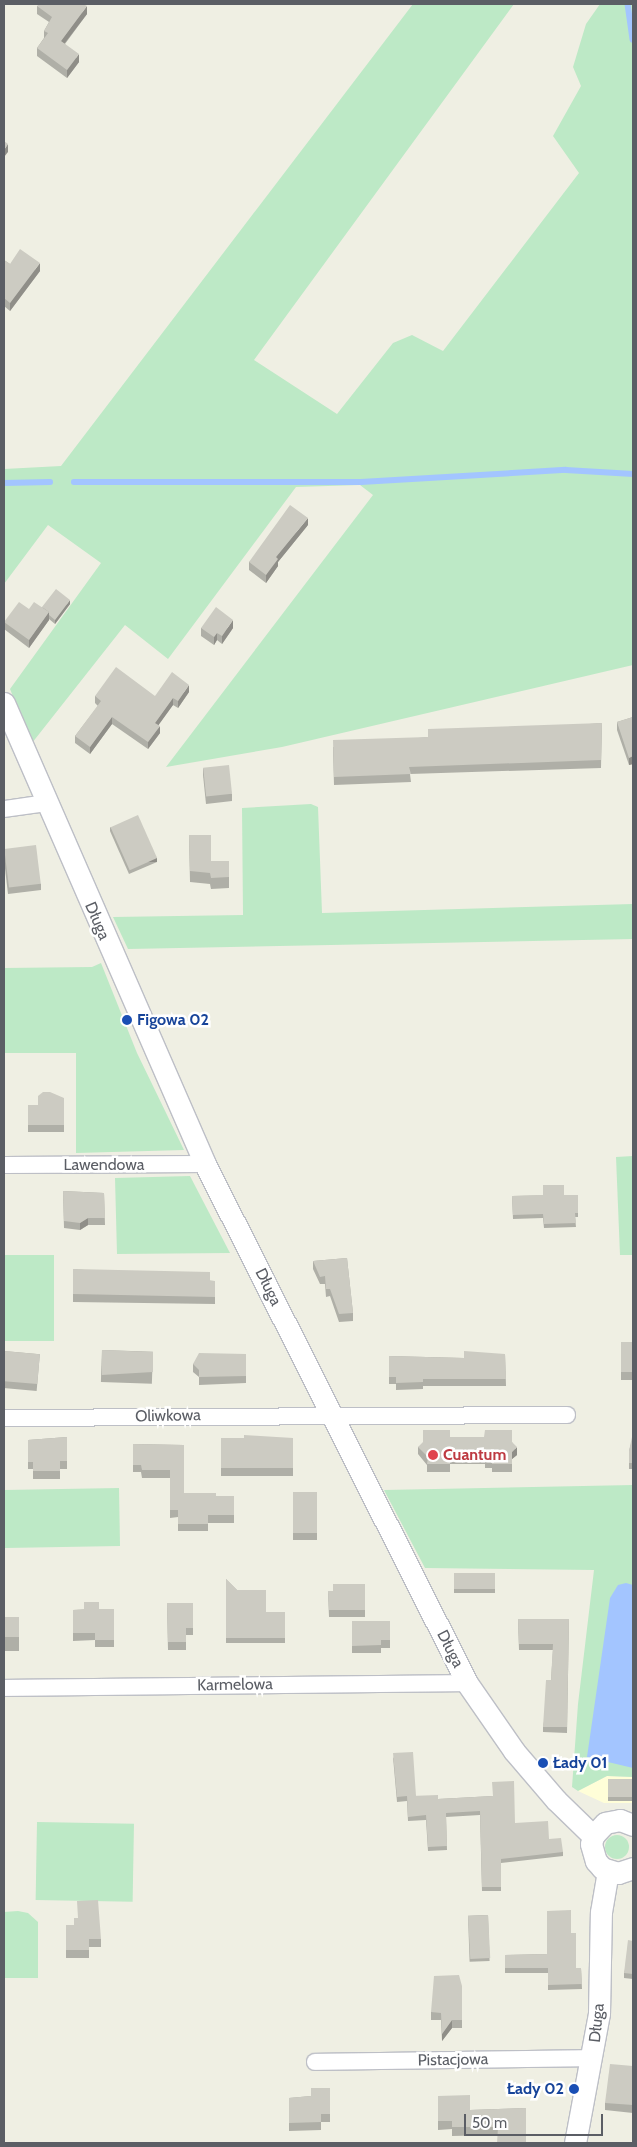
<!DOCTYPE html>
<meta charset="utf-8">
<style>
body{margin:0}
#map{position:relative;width:637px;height:2147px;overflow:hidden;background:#efefe3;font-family:Cabin,sans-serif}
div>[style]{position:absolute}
.commercial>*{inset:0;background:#fffed8}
.green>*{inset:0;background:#bde9c6;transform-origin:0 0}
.round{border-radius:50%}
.water>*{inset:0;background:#a3c5ff}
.stream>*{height:5.5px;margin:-2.75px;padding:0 2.75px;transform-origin:2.75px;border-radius:2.75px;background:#a3c5ff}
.roads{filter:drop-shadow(1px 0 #bdbfc6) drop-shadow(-1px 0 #bdbfc6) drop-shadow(0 1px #bdbfc6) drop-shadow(0 -1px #bdbfc6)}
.minor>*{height:16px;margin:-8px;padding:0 8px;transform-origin:8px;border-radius:8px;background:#fff}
.tertiary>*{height:21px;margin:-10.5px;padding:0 10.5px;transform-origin:10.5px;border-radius:10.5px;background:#fff}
.wall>*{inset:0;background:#afafa7;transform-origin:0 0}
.shaded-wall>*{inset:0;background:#8f8e88;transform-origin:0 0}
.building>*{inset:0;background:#cccbc2;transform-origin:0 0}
.dots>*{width:14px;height:14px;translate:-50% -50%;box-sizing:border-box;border:2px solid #fff;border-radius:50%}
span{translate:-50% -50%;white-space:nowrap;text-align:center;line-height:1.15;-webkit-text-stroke:5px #fff;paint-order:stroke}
.street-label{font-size:16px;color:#5b5e65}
.transit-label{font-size:16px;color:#164399;font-weight:700}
.left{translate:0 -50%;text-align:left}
.right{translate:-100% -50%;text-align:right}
.health-label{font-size:16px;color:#be3a42;font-weight:700}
.frame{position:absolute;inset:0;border:5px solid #5b5e65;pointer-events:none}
.scale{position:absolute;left:464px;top:2114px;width:139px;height:22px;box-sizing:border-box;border:2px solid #5b5e65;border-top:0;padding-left:6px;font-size:15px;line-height:18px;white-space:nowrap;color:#5b5e65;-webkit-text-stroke:4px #fff;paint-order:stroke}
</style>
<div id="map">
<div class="commercial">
<div style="clip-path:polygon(607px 1776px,633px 1777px,633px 1803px,604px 1803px,578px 1791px)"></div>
</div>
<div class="green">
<div style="clip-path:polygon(413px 4px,514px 4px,254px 360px,337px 414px,393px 343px,412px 335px,443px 351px,579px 173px,553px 136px,581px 86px,573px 67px,586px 24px,600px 4px,633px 4px,633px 665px,282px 747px,166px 767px,373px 495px,360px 485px,296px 487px,168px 659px,125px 625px,32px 743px,10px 689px,101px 563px,48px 525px,4px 584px,4px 469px,61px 466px)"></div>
<div style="clip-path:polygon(311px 804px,318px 807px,322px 913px,633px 904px,633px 939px,128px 949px,113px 917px,243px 915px,242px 808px)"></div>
<div style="clip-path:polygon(101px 963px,137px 1053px,184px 1150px,76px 1153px,76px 1053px,4px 1053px,4px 968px,92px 967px)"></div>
<div style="clip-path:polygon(633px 1156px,633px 1255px,620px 1255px,616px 1157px)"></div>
<div style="clip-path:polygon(190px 1176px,230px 1253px,117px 1254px,115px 1178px)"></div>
<div style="left:4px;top:1255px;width:50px;height:86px"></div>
<div style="clip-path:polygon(633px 1485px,633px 1777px,607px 1776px,578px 1791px,572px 1787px,578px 1704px,594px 1570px,425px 1568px,384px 1490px)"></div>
<div style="left:119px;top:1488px;width:58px;height:115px;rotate:89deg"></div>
<div style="left:37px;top:1822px;width:97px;height:78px;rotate:1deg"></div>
<div class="round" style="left:605px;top:1835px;width:24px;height:24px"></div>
<div style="clip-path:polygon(18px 1911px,28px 1913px,38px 1922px,38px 1978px,4px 1978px,4px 1912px)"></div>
</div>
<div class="water">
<div style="clip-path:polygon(626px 1583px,633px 1585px,633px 1768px,587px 1757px,610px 1598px,618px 1585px)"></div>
</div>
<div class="stream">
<div style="left:628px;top:4px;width:36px;rotate:82deg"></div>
<div style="left:74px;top:482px;width:287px"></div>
<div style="left:361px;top:482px;width:205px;rotate:-3.4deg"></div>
<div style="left:566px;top:470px;width:67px;rotate:3.4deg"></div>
<div style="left:4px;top:483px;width:46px;rotate:-1.2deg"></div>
</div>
<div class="roads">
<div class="minor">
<div style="left:4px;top:809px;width:42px;rotate:-8.1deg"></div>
<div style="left:4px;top:1165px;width:201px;rotate:-0.3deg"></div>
<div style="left:4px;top:1418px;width:563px;rotate:-0.31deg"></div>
<div style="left:4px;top:1688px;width:463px;rotate:-0.6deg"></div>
<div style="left:315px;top:2062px;width:277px;rotate:-0.8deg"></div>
</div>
<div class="tertiary">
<div style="left:4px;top:703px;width:503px;rotate:66.44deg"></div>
<div style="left:205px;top:1164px;width:581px;rotate:63.21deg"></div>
<div style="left:467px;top:1683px;width:83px;rotate:55.3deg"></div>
<div style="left:514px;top:1751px;width:65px;rotate:49.4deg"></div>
<div style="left:556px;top:1800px;width:52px;rotate:44.2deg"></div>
<div style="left:633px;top:1825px;width:14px;rotate:-159deg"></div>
<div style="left:620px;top:1820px;width:15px;rotate:169deg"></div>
<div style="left:605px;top:1823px;width:18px;rotate:133deg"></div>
<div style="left:593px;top:1836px;width:8px;rotate:104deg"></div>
<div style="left:591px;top:1844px;width:18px;rotate:74deg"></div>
<div style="left:596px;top:1861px;width:9px;rotate:49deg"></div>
<div style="left:602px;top:1868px;width:17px;rotate:17deg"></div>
<div style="left:618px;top:1873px;width:16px;rotate:-18deg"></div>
<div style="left:575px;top:2143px;width:132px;rotate:-79.5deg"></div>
<div style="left:599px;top:2013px;width:101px;rotate:-88.9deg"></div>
<div style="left:601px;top:1912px;width:42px;rotate:-80.3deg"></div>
</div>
</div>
<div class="wall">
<div style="clip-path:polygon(61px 5px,87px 14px,65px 44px,79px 62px,67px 78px,37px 56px,37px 48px,44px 38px,44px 31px,49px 22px,37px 14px,37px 6px)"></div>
<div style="clip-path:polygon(4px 260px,10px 264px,40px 271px,10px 311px,4px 306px)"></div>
<div style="clip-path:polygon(308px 525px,278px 562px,278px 566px,266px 583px,249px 570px,249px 562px)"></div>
<div style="clip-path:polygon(70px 604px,55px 624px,49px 619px,49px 620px,29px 648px,4px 629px,4px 622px,29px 609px)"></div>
<div style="clip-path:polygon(201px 628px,233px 628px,222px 644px,217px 640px,214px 645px,201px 636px)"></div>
<div style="clip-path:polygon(189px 692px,178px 708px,173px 705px,158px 725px,160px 733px,148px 749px,112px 724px,90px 754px,75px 743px,75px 736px,98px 706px,95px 703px,95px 696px,155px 696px)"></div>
<div style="clip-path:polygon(633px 717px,633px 764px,629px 765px,617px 730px,617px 722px)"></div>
<div style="clip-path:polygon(602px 723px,601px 768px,410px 774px,411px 782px,334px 785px,333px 747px,428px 737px)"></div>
<div style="clip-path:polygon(203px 768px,232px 794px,232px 801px,206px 804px,203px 775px)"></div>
<div style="clip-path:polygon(110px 827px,157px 862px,129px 874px,110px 831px)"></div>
<div style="clip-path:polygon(189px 835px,211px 861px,229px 861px,229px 888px,211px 889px,210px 884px,190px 882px)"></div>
<div style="clip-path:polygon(4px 849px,41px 884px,41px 890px,8px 894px,4px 860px)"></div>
<div style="clip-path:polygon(64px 1098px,64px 1132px,28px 1132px,28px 1105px,38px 1105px)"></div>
<div style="clip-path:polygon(63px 1191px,104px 1193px,105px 1225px,88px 1225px,80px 1230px,64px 1228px)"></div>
<div style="clip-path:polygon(564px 1195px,578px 1213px,578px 1217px,575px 1217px,576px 1227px,544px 1228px,543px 1218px,513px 1219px,512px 1196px)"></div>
<div style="clip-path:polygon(347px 1258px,353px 1313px,353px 1321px,339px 1322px,330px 1296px,326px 1297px,325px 1284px,320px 1284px,313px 1269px,313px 1261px)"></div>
<div style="clip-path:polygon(73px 1269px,215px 1281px,215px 1304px,73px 1302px)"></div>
<div style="left:621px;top:1342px;width:12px;height:38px"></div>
<div style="left:102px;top:1350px;width:51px;height:32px;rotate:2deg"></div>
<div style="left:4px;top:1351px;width:36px;height:37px;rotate:5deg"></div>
<div style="clip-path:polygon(246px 1354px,246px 1383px,199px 1385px,199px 1377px,193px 1372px,193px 1364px)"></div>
<div style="clip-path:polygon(505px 1354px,506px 1386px,423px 1386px,423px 1389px,396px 1390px,396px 1384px,389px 1384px,389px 1356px,464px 1358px)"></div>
<div style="clip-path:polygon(67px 1437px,67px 1469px,60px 1469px,60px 1479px,33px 1479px,33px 1469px,28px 1469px,28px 1440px)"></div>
<div style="clip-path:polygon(450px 1437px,484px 1437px,512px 1442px,517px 1455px,512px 1459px,512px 1472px,492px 1472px,492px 1468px,485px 1468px,485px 1464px,450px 1464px,450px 1472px,427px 1472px,427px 1465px,418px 1454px,418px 1447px)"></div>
<div style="clip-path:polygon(633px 1437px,633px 1469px,629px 1469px,629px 1451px)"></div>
<div style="left:221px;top:1438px;width:72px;height:38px"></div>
<div style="clip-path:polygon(133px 1444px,184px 1445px,184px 1493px,216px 1496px,234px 1496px,234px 1523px,208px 1523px,208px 1531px,178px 1531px,178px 1517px,170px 1518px,170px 1478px,142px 1478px,141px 1472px,133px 1472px)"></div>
<div style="left:293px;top:1492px;width:24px;height:48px"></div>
<div style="left:454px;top:1573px;width:41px;height:20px"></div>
<div style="clip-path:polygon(226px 1579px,237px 1590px,266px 1612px,285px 1612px,285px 1643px,226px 1643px)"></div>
<div style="clip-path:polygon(365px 1584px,365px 1617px,329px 1617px,328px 1591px,333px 1591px)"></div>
<div style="clip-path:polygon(167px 1603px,193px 1603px,193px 1635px,186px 1635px,186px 1650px,168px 1650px)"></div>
<div style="clip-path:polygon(114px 1609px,114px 1647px,95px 1647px,95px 1640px,73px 1641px,73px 1610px)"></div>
<div style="left:4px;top:1617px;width:15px;height:34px"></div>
<div style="clip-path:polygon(518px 1619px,569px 1619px,567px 1733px,543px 1732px,543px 1727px,551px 1680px,553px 1650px,519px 1650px)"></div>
<div style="clip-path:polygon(352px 1621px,390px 1621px,390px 1648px,381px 1648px,381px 1653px,352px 1653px)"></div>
<div style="clip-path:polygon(393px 1757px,416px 1796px,438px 1799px,493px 1796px,515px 1823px,549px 1839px,563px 1852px,563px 1856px,501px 1863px,501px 1891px,482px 1891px,480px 1815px,446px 1817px,447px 1850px,428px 1851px,426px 1820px,408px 1821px,407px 1801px,397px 1802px)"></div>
<div style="left:608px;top:1779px;width:25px;height:22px"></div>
<div style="left:488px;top:1915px;width:46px;height:20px;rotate:88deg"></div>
<div style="clip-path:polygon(66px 1925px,101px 1939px,101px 1947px,89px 1947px,89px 1958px,66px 1958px)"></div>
<div style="clip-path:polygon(571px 1933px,576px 1968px,581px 1968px,582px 1989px,548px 1990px,548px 1973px,505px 1973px,505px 1955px,547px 1954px)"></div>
<div style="clip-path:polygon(633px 1941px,633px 1979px,624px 1978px,624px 1973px)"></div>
<div style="clip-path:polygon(462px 1986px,462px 2028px,452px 2028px,442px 2041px,441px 2020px,431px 2020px,431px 2012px)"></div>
<div style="clip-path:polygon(633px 2066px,633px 2113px,605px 2110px,605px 2103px)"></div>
<div style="clip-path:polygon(330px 2088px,330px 2122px,321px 2122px,321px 2130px,289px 2131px,289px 2098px,311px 2096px)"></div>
<div style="clip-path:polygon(438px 2096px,470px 2110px,526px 2108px,498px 2135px,452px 2136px,452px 2129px,438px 2130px)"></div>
</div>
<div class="shaded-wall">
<div style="clip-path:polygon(87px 6px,87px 14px,61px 48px,61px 41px)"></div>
<div style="clip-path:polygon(79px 54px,79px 62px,67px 78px,67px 70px)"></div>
<div style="clip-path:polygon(8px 144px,8px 152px,4px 157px,4px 150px)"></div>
<div style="clip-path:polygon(40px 263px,40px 271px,10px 311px,10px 303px)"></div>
<div style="clip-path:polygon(308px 518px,308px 525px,278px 562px,278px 566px,266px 583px,266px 575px,276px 557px)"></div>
<div style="clip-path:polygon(70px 600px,70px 604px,55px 624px,55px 620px)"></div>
<div style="clip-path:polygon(49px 612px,49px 620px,29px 648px,29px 640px)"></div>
<div style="clip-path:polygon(233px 620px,233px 628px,222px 644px,222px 636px)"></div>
<div style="clip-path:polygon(217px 633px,217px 640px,214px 645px,214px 637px)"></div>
<div style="clip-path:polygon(189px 685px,189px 692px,178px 708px,178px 701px)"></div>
<div style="clip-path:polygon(173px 698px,173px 705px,155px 730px,155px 723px)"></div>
<div style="clip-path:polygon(112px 717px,112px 724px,90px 754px,90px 747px)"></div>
<div style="clip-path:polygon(160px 726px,160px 733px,148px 749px,148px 742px)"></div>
<div style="clip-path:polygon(633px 756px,633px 764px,629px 765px,629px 758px)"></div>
<div style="left:157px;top:858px;width:4px;height:30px;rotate:90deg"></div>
<div style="clip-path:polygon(88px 1218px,88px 1225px,80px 1230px,80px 1223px)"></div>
<div style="clip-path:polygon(517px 1447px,517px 1455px,512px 1459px,512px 1452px)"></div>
<div style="clip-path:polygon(452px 2020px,452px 2028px,442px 2041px,442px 2034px)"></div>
</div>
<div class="building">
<div style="clip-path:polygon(39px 4px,59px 4px,61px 5px,61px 4px,83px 4px,87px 6px,61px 41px,79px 54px,67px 70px,37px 48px,48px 33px,44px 31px,52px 17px,37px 6px)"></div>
<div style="clip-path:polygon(4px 141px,8px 144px,4px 150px)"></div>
<div style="clip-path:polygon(20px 249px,40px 263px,10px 303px,4px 298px,4px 260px,10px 264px)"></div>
<div style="clip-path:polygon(290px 505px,308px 518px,276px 557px,278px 559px,266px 575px,249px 562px)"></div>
<div style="clip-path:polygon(56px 589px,70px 600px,55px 620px,49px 615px,49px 612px,42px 607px)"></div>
<div style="clip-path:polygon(19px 602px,29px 609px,34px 602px,49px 612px,29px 640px,4px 622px)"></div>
<div style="clip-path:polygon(216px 607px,233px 620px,222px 636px,217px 633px,214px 637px,201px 628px)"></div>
<div style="clip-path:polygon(116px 667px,155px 696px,172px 672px,189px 685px,178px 701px,173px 698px,155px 723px,160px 726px,148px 742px,112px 717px,90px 747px,75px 736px,101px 701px,95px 696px)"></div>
<div style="clip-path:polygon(633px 717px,633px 756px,629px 758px,617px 722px)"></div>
<div style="clip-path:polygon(602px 723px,601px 760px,409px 767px,411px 774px,334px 777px,333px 740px,428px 737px,428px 729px)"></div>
<div style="left:229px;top:765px;width:29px;height:26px;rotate:84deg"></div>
<div style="left:138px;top:815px;width:47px;height:30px;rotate:66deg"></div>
<div style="clip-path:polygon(189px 835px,211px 835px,211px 861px,229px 861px,229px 877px,211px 878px,210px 873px,190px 871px)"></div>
<div style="left:36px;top:845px;width:39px;height:32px;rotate:83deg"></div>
<div style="clip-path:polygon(43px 1092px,50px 1092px,64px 1098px,64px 1125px,28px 1125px,28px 1105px,38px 1105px,38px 1096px)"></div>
<div style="clip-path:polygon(543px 1185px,564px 1185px,564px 1195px,578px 1195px,578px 1213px,575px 1213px,576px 1223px,544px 1224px,543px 1214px,513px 1215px,512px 1196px,543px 1195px)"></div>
<div style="clip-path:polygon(63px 1191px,104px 1193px,105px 1218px,88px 1218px,80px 1223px,64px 1221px)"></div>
<div style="clip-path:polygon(347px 1258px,353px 1313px,339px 1314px,330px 1289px,326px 1289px,325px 1276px,320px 1277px,313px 1261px)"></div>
<div style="clip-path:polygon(73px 1269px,210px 1272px,210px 1281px,215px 1281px,215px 1297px,73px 1294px)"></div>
<div style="left:621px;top:1342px;width:12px;height:30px"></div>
<div style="clip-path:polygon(102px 1350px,153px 1352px,153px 1372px,102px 1375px)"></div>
<div style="left:4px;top:1351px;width:36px;height:30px;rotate:5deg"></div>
<div style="clip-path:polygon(464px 1351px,505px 1354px,506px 1379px,423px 1379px,423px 1382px,396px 1383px,396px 1377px,389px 1377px,389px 1356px,464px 1358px)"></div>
<div style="clip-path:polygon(199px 1353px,246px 1354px,246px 1376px,199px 1377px,199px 1370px,193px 1364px)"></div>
<div style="clip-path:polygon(423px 1430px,450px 1430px,450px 1437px,484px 1437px,485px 1430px,512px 1430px,512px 1442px,517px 1447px,512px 1452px,512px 1464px,492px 1464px,492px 1460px,485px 1460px,485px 1457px,450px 1457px,450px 1464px,427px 1464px,428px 1457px,418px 1447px,423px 1442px)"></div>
<div style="clip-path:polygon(244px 1435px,293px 1438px,293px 1468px,221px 1468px,221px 1438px,244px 1438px)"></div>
<div style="clip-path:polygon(67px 1437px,67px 1461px,60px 1461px,60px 1471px,33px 1471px,33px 1462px,28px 1462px,28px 1440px)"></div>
<div style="clip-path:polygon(632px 1437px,633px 1437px,633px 1463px,629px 1463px,629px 1451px)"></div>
<div style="clip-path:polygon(133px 1444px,184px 1445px,184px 1493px,216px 1493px,216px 1496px,234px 1496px,234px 1515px,208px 1515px,208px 1524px,178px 1524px,178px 1510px,170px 1510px,170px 1470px,142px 1470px,141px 1465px,133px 1465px)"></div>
<div style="left:293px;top:1492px;width:24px;height:41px"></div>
<div style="left:454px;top:1573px;width:41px;height:16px"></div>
<div style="clip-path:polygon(226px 1579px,237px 1590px,266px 1590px,266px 1612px,285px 1612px,285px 1638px,226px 1638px)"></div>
<div style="clip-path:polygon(333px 1584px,365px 1584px,365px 1610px,329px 1610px,328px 1591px,333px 1591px)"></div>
<div style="clip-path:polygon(84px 1602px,99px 1602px,99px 1609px,114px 1609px,114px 1640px,95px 1640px,95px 1633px,73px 1633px,73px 1610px,84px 1609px)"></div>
<div style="clip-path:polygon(167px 1603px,193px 1603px,193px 1628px,186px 1628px,186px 1642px,168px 1642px)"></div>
<div style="left:4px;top:1617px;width:15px;height:20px"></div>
<div style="clip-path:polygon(518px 1619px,569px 1619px,567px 1727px,543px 1727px,546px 1680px,551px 1680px,553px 1644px,519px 1644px)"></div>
<div style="clip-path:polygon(352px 1621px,390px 1621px,390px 1640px,381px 1640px,381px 1645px,352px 1646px)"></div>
<div style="clip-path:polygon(413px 1752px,416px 1796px,411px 1796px,438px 1795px,438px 1799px,493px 1796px,492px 1782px,514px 1781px,515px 1823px,548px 1821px,549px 1839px,561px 1838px,563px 1852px,501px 1859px,501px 1887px,482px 1887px,480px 1811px,446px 1813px,447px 1846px,428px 1847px,426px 1815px,408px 1817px,407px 1796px,397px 1797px,393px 1753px)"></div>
<div style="left:608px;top:1779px;width:25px;height:18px"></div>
<div style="clip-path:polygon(98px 1900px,101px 1939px,89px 1939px,89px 1950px,66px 1950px,66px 1925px,74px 1925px,74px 1918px,78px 1918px,77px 1901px)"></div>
<div style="clip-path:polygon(571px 1910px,571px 1933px,576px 1933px,576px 1968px,581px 1968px,582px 1984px,548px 1985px,548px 1968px,505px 1968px,505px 1955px,547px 1954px,547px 1911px)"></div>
<div style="left:488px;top:1915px;width:43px;height:20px;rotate:87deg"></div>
<div style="clip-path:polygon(628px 1940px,633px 1941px,633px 1974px,624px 1973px)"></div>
<div style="clip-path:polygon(459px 1975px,462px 1986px,462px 2020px,452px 2020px,442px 2034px,441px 2013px,431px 2012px,434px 1976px)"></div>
<div style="clip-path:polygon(610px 2064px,633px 2066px,633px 2105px,605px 2103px)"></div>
<div style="clip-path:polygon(311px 2088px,330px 2088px,330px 2114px,321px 2114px,321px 2122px,289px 2123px,289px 2098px,311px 2096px)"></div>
<div style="clip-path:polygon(470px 2095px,470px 2110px,526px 2108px,526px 2143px,497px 2143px,498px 2127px,452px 2127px,452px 2121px,438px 2121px,438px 2096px)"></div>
</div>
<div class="dots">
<div style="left:127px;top:1020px;background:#1a4fb4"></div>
<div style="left:433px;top:1455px;background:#e0444e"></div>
<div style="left:543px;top:1763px;background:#1a4fb4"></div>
<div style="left:574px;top:2089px;background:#1a4fb4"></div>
</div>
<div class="street-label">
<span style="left:97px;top:921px;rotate:67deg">Długa</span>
<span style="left:104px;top:1165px">Lawendowa</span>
<span style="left:268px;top:1287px;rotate:64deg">Długa</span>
<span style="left:168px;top:1416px;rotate:-1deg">Oliwkowa</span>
<span style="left:450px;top:1649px;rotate:63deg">Długa</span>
<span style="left:235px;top:1685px;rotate:-1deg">Karmelowa</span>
<span style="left:597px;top:2023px;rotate:-84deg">Długa</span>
<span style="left:453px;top:2060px;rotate:-1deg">Pistacjowa</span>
</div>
<div class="transit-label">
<span class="left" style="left:137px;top:1020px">Figowa 02</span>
<span class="left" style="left:553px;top:1763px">Łady 01</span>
<span class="right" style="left:564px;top:2089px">Łady 02</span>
</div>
<div class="health-label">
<span class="left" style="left:443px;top:1455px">Cuantum</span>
</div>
<div class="frame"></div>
<div class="scale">50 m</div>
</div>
